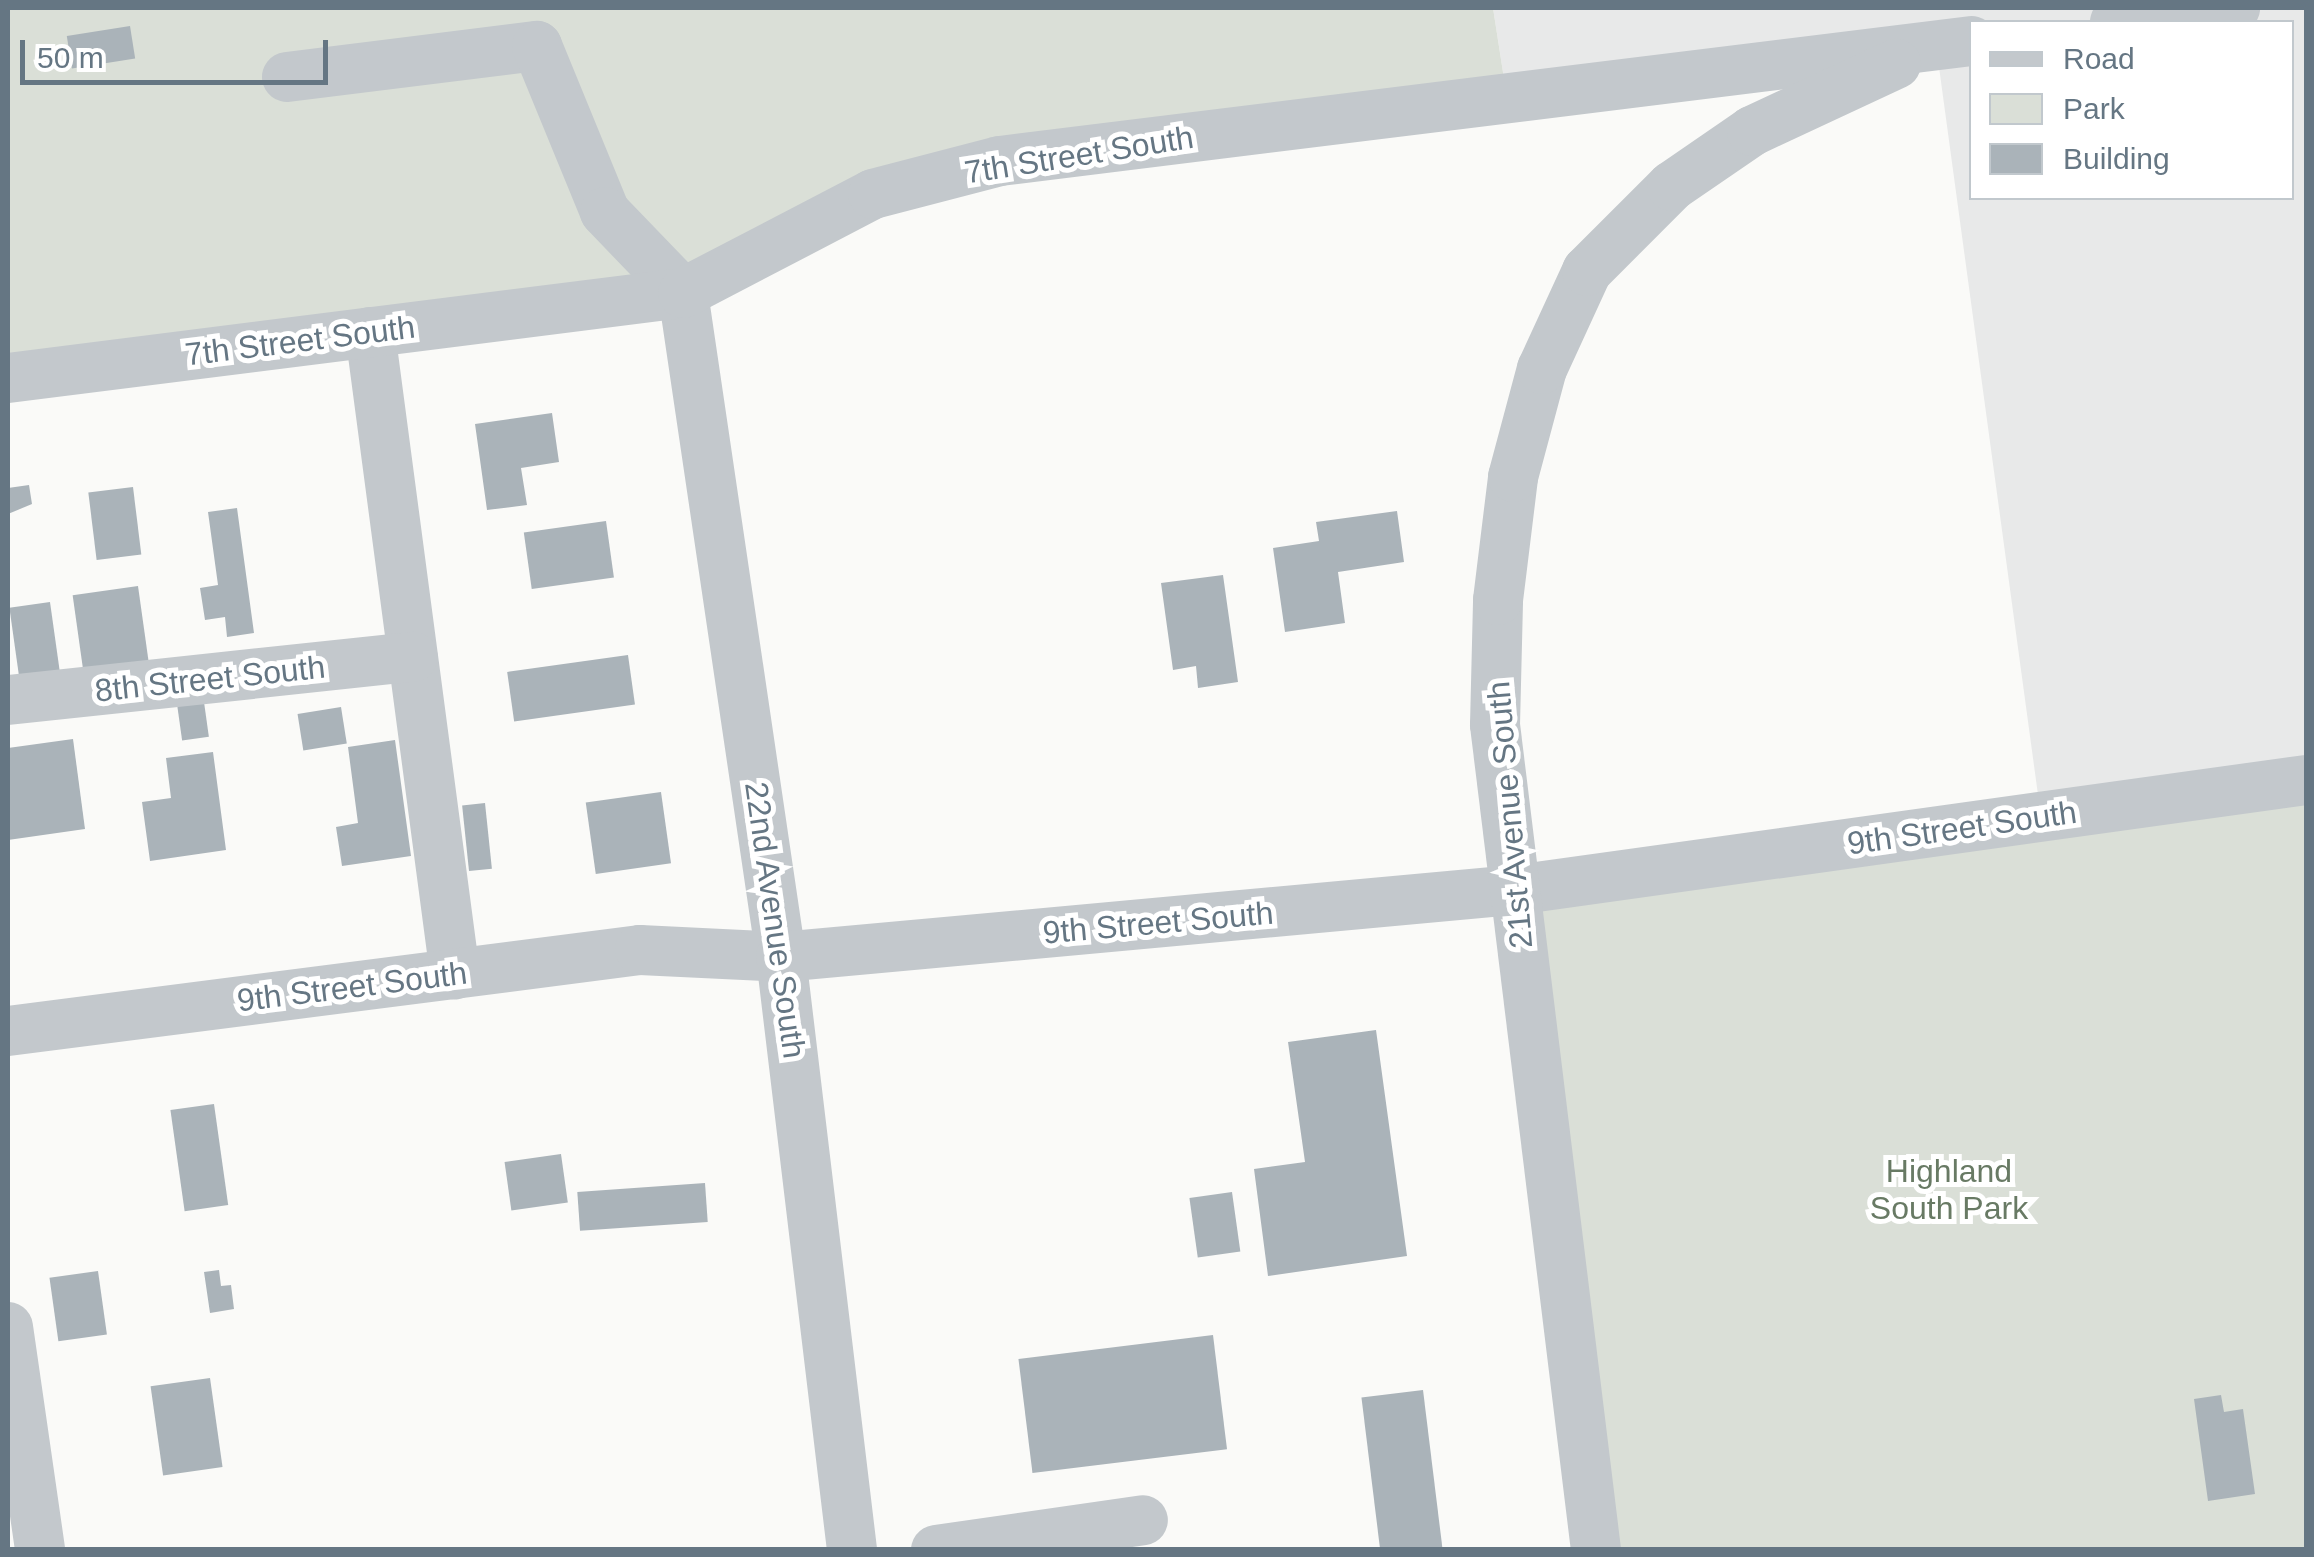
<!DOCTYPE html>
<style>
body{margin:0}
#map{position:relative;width:2314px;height:1557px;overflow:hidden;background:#fafaf8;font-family:Arial,sans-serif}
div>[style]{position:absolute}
.built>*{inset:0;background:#e8e9e9}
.green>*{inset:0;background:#dadfd7}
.building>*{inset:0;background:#aab3b9;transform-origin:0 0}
.minor>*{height:50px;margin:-25px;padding:0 25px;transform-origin:25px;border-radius:25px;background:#c3c8cc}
span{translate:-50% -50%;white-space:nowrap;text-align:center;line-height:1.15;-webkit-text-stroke:10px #fff;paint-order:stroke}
.street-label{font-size:32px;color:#657683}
.park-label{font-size:32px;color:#687a64}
.frame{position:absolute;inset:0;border:10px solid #657683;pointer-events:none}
.legend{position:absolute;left:1969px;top:20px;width:325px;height:180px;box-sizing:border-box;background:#fff;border:2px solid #c1c8cd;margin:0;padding:12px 18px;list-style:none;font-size:30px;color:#657683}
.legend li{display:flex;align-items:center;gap:20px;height:50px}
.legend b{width:50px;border:2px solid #c1c8cd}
.scale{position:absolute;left:20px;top:40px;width:308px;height:45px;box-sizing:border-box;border:5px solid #657683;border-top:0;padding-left:12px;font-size:30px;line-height:35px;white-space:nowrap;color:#657683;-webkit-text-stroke:8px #fff;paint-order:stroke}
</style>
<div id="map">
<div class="built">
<div style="clip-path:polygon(evenodd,1493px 8px,2306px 8px,2306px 780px,2041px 817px,1936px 45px,1507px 98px,1493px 8px,1972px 22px,2292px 22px,2292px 198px,1972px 198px,1972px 22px)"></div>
</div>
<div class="green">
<div style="clip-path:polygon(8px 8px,1493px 8px,1507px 98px,1000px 161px,683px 293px,8px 378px)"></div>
<div style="clip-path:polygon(2306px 780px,2306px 1549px,1598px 1549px,1515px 890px)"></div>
</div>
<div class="building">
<div style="left:130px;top:26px;width:33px;height:64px;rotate:81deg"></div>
<div style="clip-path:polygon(552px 413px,559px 462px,521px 468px,527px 505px,487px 510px,475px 424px)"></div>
<div style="clip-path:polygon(29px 485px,32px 504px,8px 514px,8px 488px)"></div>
<div style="left:133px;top:487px;width:68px;height:45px;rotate:83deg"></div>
<div style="clip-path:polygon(237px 508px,254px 633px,227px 637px,225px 617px,205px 620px,200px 588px,218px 585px,208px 512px)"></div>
<div style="clip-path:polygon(1397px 511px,1404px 562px,1338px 572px,1345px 623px,1285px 632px,1273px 548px,1319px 541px,1316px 522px)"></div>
<div style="left:606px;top:521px;width:57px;height:83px;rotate:82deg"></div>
<div style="clip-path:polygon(1223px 575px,1238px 682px,1198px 688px,1196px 666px,1173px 670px,1161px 583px)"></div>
<div style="left:138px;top:586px;width:78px;height:66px;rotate:82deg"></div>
<div style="left:50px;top:602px;width:74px;height:41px;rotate:82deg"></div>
<div style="left:628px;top:655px;width:50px;height:122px;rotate:82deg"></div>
<div style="left:204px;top:702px;width:35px;height:27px;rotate:82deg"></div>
<div style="left:341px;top:707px;width:37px;height:44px;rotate:81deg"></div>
<div style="clip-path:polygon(73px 739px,85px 829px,8px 840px,8px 748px)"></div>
<div style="clip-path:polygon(395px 740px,411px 856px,342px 866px,336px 827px,358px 823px,348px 747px)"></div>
<div style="clip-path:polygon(213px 752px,226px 850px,150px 861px,142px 802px,171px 798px,166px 758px)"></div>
<div style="left:661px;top:792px;width:72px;height:76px;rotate:82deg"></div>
<div style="left:485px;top:803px;width:66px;height:23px;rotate:84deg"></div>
<div style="clip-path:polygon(1376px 1030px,1407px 1256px,1268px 1276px,1254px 1169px,1305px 1162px,1288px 1042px)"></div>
<div style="left:214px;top:1104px;width:102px;height:44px;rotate:82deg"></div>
<div style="left:561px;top:1154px;width:49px;height:57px;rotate:82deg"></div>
<div style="left:705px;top:1183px;width:39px;height:128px;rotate:86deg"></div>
<div style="left:1232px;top:1192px;width:60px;height:43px;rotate:82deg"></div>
<div style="clip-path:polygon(219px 1270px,221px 1286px,231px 1285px,234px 1309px,210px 1313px,204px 1272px)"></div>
<div style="left:98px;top:1271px;width:64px;height:49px;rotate:82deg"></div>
<div style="left:1213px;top:1335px;width:115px;height:196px;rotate:83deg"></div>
<div style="left:210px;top:1378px;width:90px;height:60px;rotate:82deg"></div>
<div style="left:1423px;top:1390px;width:161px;height:62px;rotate:83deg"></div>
<div style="clip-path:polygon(2221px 1395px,2224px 1412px,2243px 1409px,2255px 1494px,2208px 1501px,2194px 1399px)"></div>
</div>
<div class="minor">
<div style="left:2115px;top:22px;width:121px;rotate:-6.7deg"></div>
<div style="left:287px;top:77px;width:252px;rotate:-7.1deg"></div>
<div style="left:537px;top:46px;width:179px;rotate:67.7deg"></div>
<div style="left:605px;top:212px;width:112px;rotate:46.1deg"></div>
<div style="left:683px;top:293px;width:671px;rotate:81.6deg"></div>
<div style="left:781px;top:957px;width:597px;rotate:83.17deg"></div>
<div style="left:370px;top:332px;width:648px;rotate:82.46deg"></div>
<div style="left:8px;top:378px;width:680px;rotate:-7.18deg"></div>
<div style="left:683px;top:293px;width:214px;rotate:-27.5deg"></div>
<div style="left:873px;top:194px;width:131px;rotate:-14.6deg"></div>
<div style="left:1000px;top:161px;width:979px;rotate:-7.04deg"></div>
<div style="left:8px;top:700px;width:407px;rotate:-6.1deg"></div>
<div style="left:8px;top:1031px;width:637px;rotate:-7.3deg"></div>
<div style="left:640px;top:950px;width:141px;rotate:2.8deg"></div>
<div style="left:781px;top:957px;width:737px;rotate:-5.22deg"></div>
<div style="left:1515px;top:890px;width:799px;rotate:-7.92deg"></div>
<div style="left:8px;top:1327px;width:225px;rotate:81.8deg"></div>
<div style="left:936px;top:1550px;width:209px;rotate:-8.2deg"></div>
<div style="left:1596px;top:1550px;width:831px;rotate:-96.98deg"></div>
<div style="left:1495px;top:725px;width:125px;rotate:-88.6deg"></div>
<div style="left:1498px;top:600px;width:124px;rotate:-83deg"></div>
<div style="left:1513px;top:477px;width:112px;rotate:-75deg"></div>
<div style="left:1542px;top:369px;width:108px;rotate:-65.3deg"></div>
<div style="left:1587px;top:271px;width:120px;rotate:-45deg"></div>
<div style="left:1672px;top:186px;width:97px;rotate:-34.5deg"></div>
<div style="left:1752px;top:131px;width:159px;rotate:-25deg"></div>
</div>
<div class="street-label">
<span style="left:1079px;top:155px;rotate:-9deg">7th Street South</span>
<span style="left:300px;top:341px;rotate:-7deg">7th Street South</span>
<span style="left:210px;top:679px;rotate:-6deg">8th Street South</span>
<span style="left:1510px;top:815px;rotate:-95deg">21st Avenue South</span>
<span style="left:1962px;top:828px;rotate:-8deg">9th Street South</span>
<span style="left:775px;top:920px;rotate:82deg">22nd Avenue South</span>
<span style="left:1158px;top:923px;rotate:-5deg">9th Street South</span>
<span style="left:352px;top:987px;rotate:-7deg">9th Street South</span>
</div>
<div class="park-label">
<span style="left:1949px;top:1190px">Highland<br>South Park</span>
</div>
<div class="frame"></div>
<ul class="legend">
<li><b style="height:12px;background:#c3c8cc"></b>Road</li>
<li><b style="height:28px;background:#dadfd7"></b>Park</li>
<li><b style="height:28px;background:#aab3b9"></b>Building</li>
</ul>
<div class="scale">50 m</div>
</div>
